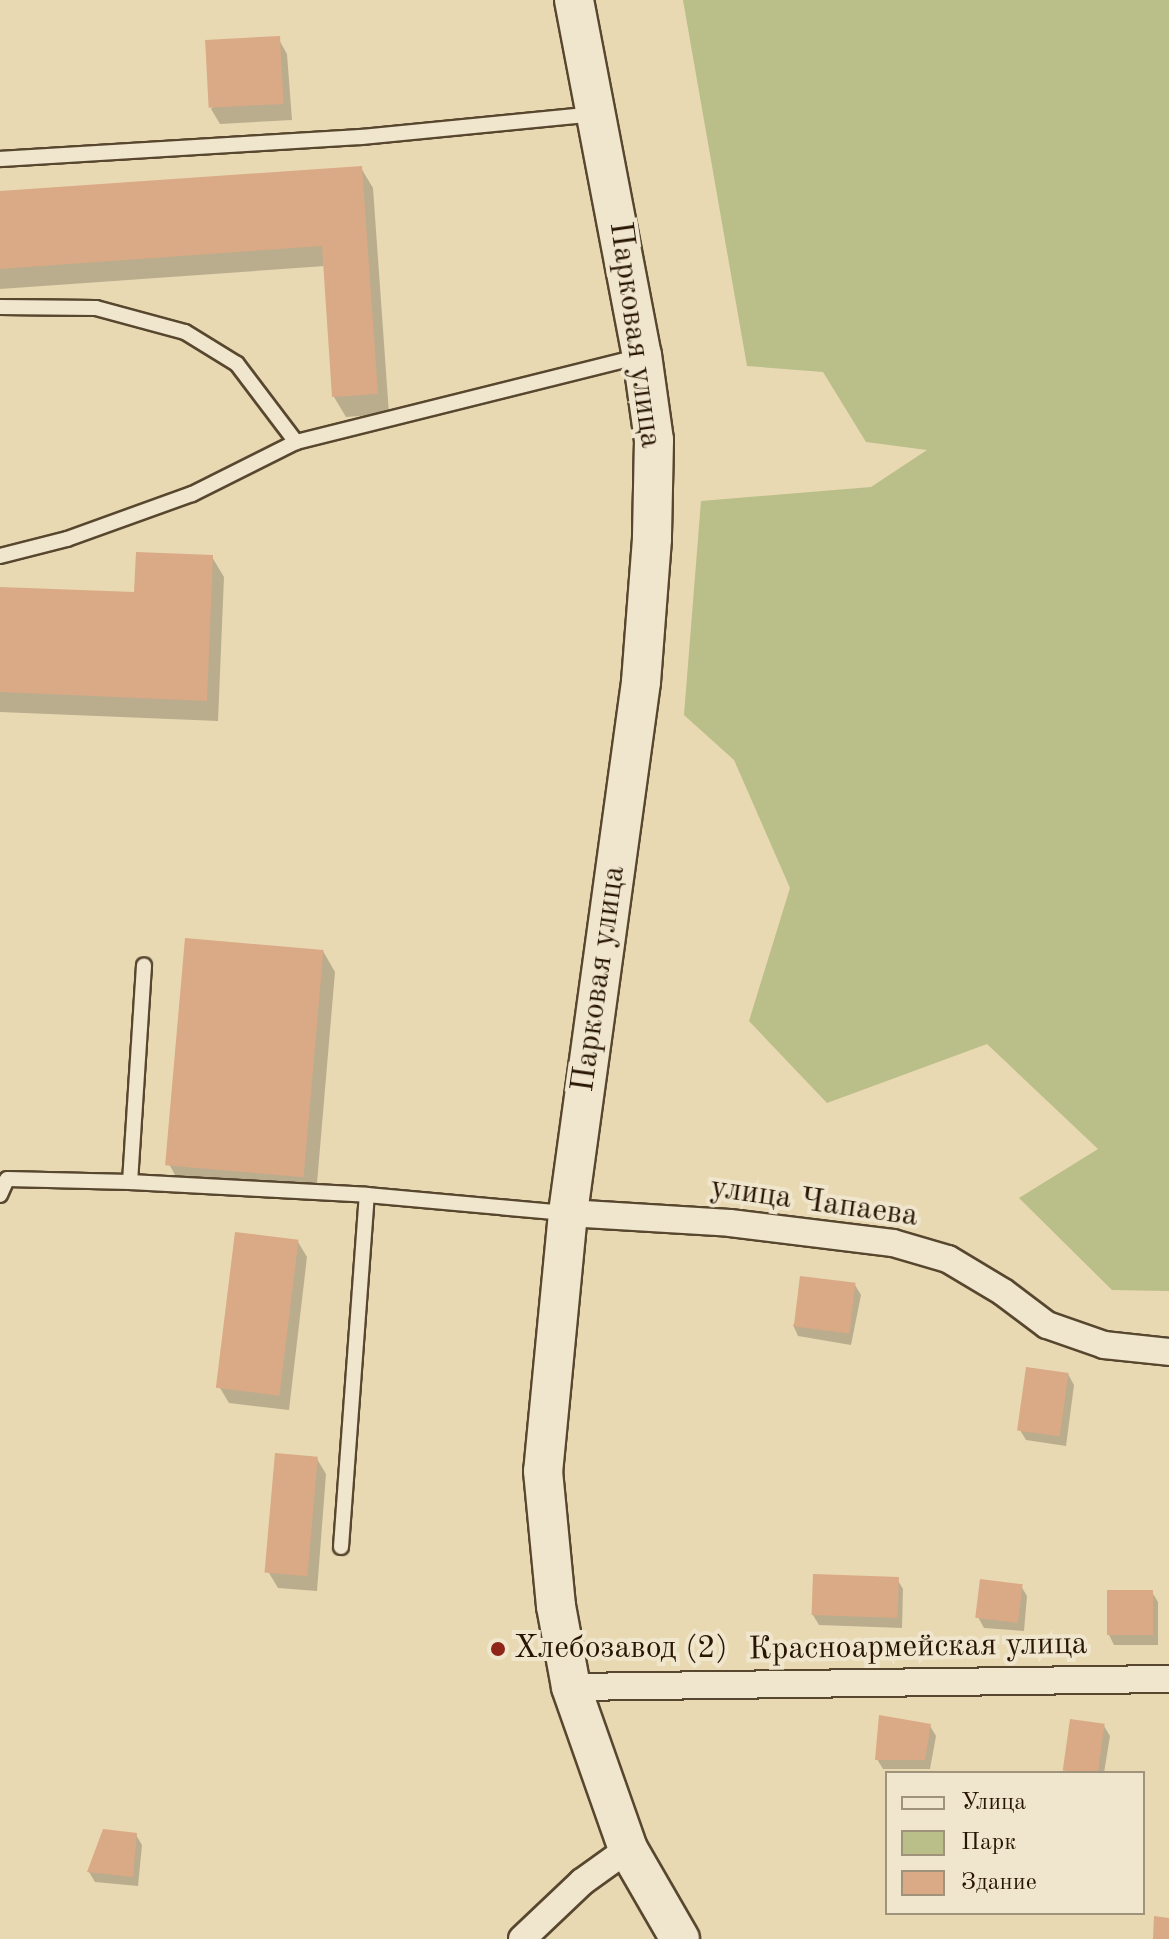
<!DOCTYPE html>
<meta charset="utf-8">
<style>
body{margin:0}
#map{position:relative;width:1169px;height:1939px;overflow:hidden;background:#e8d9b2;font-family:"Old Standard TT",serif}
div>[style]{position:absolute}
.green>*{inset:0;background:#babe89}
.shadow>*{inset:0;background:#0003}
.building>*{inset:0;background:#daa986;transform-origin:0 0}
.roads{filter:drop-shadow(2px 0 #58472f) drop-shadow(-2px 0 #58472f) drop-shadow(0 2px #58472f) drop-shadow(0 -2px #58472f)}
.lane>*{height:14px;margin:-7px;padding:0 7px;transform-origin:7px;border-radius:7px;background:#f0e6cd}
.street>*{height:26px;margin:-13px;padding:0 13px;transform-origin:13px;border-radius:13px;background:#f0e6cd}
.secondary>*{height:38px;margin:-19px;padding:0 19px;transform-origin:19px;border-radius:19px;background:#f0e6cd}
.dots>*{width:22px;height:22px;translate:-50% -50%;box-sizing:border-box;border:4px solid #f0e6cd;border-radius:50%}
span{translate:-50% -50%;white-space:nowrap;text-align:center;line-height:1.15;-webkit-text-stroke:8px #f0e6cd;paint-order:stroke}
.street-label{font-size:32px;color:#281603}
.poi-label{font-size:32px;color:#281603}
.left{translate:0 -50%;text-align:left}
.legend{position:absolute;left:885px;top:1771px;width:260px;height:144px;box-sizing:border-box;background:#f0e6cd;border:2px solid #a0937c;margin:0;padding:10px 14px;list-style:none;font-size:24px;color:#281603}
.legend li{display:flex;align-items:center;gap:16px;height:40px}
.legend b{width:40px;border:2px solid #a0937c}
</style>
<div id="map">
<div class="green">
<div style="clip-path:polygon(683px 0,1169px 0,1169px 1291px,1112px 1290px,1019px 1198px,1098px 1149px,987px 1044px,827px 1103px,749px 1021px,790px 888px,734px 760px,684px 715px,701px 501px,871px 487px,927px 450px,866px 442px,823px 372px,747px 366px)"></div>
</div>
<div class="shadow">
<div style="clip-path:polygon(278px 38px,287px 54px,292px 120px,220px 124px,211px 109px)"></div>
<div style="clip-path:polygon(361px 168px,373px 188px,389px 414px,346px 417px,334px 397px,325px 266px,0 289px,0 193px)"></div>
<div style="clip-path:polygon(212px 557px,224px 577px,218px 721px,0 712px,0 589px,136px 594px)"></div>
<div style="clip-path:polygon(323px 951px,335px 972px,316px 1195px,180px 1184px,169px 1164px)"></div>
<div style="clip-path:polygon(298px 1242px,307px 1257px,289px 1410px,229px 1403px,220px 1388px)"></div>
<div style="clip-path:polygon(855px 1285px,861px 1295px,851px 1345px,798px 1336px,793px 1325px)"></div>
<div style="clip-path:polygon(1068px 1374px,1074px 1385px,1066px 1446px,1026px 1440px,1020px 1430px)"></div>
<div style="clip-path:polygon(317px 1459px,326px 1474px,317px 1591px,278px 1588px,269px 1573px)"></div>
<div style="clip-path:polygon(897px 1579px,903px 1589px,902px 1628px,819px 1625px,813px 1615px)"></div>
<div style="clip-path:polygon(1021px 1586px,1027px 1596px,1024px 1631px,984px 1628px,978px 1617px)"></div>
<div style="clip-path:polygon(1152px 1592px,1158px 1602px,1158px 1645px,1114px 1645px,1109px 1635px)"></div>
<div style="clip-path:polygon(930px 1726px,936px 1736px,930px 1769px,883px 1769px,877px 1759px)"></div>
<div style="clip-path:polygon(1104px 1726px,1110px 1736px,1104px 1773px,1067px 1773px,1066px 1770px)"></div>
<div style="clip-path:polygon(136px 1835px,142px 1845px,138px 1886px,95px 1882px,89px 1872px)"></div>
</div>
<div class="building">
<div style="left:280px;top:36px;width:68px;height:75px;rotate:87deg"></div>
<div style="clip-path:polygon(362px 166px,378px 394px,332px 397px,322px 246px,0 269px,0 191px)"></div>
<div style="clip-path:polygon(136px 552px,213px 555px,207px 701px,0 692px,0 587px,134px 592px)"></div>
<div style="left:185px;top:938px;width:139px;height:228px;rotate:5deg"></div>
<div style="left:235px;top:1232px;width:64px;height:157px;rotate:7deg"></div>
<div style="left:800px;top:1276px;width:56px;height:51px;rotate:7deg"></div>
<div style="left:1026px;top:1367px;width:43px;height:64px;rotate:8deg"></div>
<div style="left:275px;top:1453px;width:43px;height:120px;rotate:5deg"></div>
<div style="left:813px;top:1574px;width:86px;height:41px;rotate:2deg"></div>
<div style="left:980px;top:1579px;width:43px;height:39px;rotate:7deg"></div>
<div style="left:1107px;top:1590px;width:46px;height:45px"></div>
<div style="clip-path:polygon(879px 1715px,931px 1724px,925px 1760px,875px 1760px)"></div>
<div style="left:1070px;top:1719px;width:35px;height:52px;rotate:8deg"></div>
<div style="clip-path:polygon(103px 1829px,137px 1833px,133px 1877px,87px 1872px)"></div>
<div style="clip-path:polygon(1154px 1916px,1169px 1918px,1169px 1939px,1153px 1939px)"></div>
</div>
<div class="roads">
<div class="lane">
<div style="left:0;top:159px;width:362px;rotate:-3.5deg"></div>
<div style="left:361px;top:137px;width:234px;rotate:-5.6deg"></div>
<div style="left:0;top:307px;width:96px;rotate:0.6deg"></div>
<div style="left:96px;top:308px;width:92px;rotate:15.1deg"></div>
<div style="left:185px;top:332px;width:61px;rotate:31.6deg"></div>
<div style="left:237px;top:364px;width:98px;rotate:52.9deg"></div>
<div style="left:0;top:556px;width:69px;rotate:-14.2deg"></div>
<div style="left:67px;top:539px;width:133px;rotate:-19.8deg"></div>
<div style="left:192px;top:494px;width:116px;rotate:-26.6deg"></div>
<div style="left:296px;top:442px;width:357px;rotate:-14deg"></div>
<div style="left:130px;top:1182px;width:217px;rotate:-86.3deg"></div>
<div style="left:0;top:1195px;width:17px;rotate:-66deg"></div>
<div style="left:7px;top:1179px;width:123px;rotate:1.4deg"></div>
<div style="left:130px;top:1182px;width:237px;rotate:3.1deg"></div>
<div style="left:367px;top:1195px;width:199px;rotate:5.2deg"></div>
<div style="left:341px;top:1547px;width:353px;rotate:-85.8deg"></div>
</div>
<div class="street">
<div style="left:568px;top:1213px;width:162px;rotate:3.5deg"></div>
<div style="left:730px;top:1223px;width:164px;rotate:7deg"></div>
<div style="left:893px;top:1243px;width:57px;rotate:16.2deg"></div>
<div style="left:948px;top:1259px;width:64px;rotate:31deg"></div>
<div style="left:1003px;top:1292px;width:55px;rotate:36.9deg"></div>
<div style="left:1047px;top:1325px;width:60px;rotate:19.3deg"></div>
<div style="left:1104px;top:1345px;width:65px;rotate:6.1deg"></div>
<div style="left:571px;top:1687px;width:598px;rotate:-0.77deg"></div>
<div style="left:522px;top:1939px;width:83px;rotate:-43.5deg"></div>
<div style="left:582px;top:1882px;width:57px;rotate:-35.7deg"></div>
</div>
<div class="secondary">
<div style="left:574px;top:0;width:361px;rotate:79.2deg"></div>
<div style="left:642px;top:355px;width:86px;rotate:82deg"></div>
<div style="left:654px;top:440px;width:99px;rotate:91.2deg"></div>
<div style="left:652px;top:539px;width:143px;rotate:94.4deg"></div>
<div style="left:641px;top:682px;width:536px;rotate:97.83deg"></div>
<div style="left:568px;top:1213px;width:259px;rotate:95.5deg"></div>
<div style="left:543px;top:1471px;width:136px;rotate:84.5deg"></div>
<div style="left:556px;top:1606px;width:82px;rotate:79.5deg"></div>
<div style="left:571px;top:1687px;width:172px;rotate:70.6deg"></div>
<div style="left:628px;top:1849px;width:104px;rotate:60deg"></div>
</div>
</div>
<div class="dots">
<div style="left:498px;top:1649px;background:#8f2418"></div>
</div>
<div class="street-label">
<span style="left:634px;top:335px;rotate:82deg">Парковая улица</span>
<span style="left:600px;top:979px;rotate:-82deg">Парковая улица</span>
<span style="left:814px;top:1203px;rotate:8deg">улица Чапаева</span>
<span style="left:918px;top:1648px;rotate:-1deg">Красноармейская улица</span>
</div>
<div class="poi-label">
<span class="left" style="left:514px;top:1649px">Хлебозавод (2)</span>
</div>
<ul class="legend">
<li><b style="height:10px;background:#f0e6cd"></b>Улица</li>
<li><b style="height:22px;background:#babe89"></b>Парк</li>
<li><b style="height:22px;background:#daa986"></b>Здание</li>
</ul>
</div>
